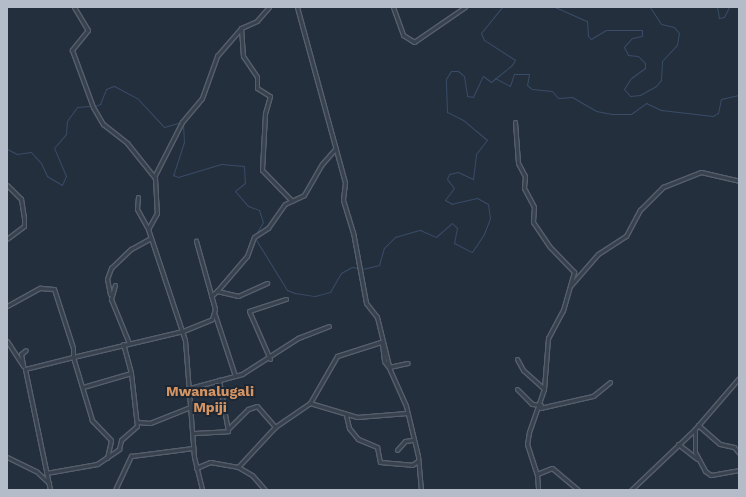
<!DOCTYPE html>
<style>
body{margin:0}
#map{position:relative;width:746px;height:497px;overflow:hidden;background:#242f3e;font-family:"Work Sans",sans-serif}
div>[style]{position:absolute}
.stream>*{height:1px;margin:-0.5px;padding:0 0.5px;transform-origin:0.5px;border-radius:0.5px;background:#394c67}
.roads{filter:drop-shadow(1px 0 #565f6c) drop-shadow(-1px 0 #565f6c) drop-shadow(0 1px #565f6c) drop-shadow(0 -1px #565f6c)}
.minor>*{height:3px;margin:-1.5px;padding:0 1.5px;transform-origin:1.5px;border-radius:1.5px;background:#38414e}
span{translate:-50% -50%;white-space:nowrap;text-align:center;line-height:1.15;-webkit-text-stroke:4px #1d2633;paint-order:stroke}
.quarter-label{font-size:14px;color:#d59563;font-weight:700}
.frame{position:absolute;inset:0;border:8px solid #b4bcc9;pointer-events:none}
</style>
<div id="map">
<div class="stream">
<div style="left:555px;top:7px;width:35px;rotate:24deg"></div>
<div style="left:587px;top:21px;width:15px;rotate:86deg"></div>
<div style="left:588px;top:36px;width:4px;rotate:45deg"></div>
<div style="left:591px;top:39px;width:17px;rotate:-31deg"></div>
<div style="left:606px;top:30px;width:36px"></div>
<div style="left:642px;top:30px;width:6px;rotate:90deg"></div>
<div style="left:642px;top:36px;width:10px;rotate:169deg"></div>
<div style="left:632px;top:38px;width:12px;rotate:132deg"></div>
<div style="left:624px;top:47px;width:9px;rotate:63deg"></div>
<div style="left:628px;top:55px;width:10px;rotate:6deg"></div>
<div style="left:638px;top:56px;width:10px;rotate:45deg"></div>
<div style="left:645px;top:63px;width:5px;rotate:90deg"></div>
<div style="left:645px;top:68px;width:17px;rotate:144deg"></div>
<div style="left:631px;top:78px;width:13px;rotate:122deg"></div>
<div style="left:624px;top:89px;width:9px;rotate:49deg"></div>
<div style="left:630px;top:96px;width:10px;rotate:-6deg"></div>
<div style="left:640px;top:95px;width:18px;rotate:-29deg"></div>
<div style="left:656px;top:86px;width:8px;rotate:-50deg"></div>
<div style="left:661px;top:80px;width:19px;rotate:-87deg"></div>
<div style="left:662px;top:61px;width:22px;rotate:-47deg"></div>
<div style="left:677px;top:45px;width:12px;rotate:-81deg"></div>
<div style="left:679px;top:33px;width:8px;rotate:-130deg"></div>
<div style="left:674px;top:27px;width:13px;rotate:-167deg"></div>
<div style="left:661px;top:24px;width:20px;rotate:-123deg"></div>
<div style="left:717px;top:7px;width:11px;rotate:80deg"></div>
<div style="left:719px;top:18px;width:5px;rotate:-11deg"></div>
<div style="left:724px;top:17px;width:11px;rotate:-63deg"></div>
<div style="left:495px;top:78px;width:17px;rotate:28deg"></div>
<div style="left:510px;top:86px;width:13px;rotate:-72deg"></div>
<div style="left:514px;top:74px;width:15px"></div>
<div style="left:529px;top:74px;width:11px;rotate:100deg"></div>
<div style="left:527px;top:85px;width:6px;rotate:39deg"></div>
<div style="left:532px;top:89px;width:20px;rotate:6deg"></div>
<div style="left:552px;top:91px;width:9px;rotate:49deg"></div>
<div style="left:558px;top:98px;width:14px;rotate:-4deg"></div>
<div style="left:572px;top:97px;width:28px;rotate:30deg"></div>
<div style="left:596px;top:111px;width:15px;rotate:11deg"></div>
<div style="left:611px;top:114px;width:20px"></div>
<div style="left:631px;top:114px;width:19px;rotate:-36deg"></div>
<div style="left:646px;top:103px;width:17px;rotate:25deg"></div>
<div style="left:661px;top:110px;width:52px;rotate:6.6deg"></div>
<div style="left:713px;top:116px;width:6px;rotate:-31deg"></div>
<div style="left:718px;top:113px;width:14px;rotate:-78deg"></div>
<div style="left:721px;top:99px;width:18px;rotate:-13deg"></div>
<div style="left:93px;top:107px;width:8px;rotate:-23deg"></div>
<div style="left:100px;top:104px;width:16px;rotate:-68deg"></div>
<div style="left:106px;top:89px;width:9px;rotate:-21deg"></div>
<div style="left:114px;top:86px;width:27px;rotate:28deg"></div>
<div style="left:138px;top:99px;width:38px;rotate:47deg"></div>
<div style="left:164px;top:127px;width:18px;rotate:-16deg"></div>
<div style="left:183px;top:124px;width:18px;rotate:87deg"></div>
<div style="left:184px;top:142px;width:35px;rotate:108deg"></div>
<div style="left:173px;top:175px;width:5px;rotate:22deg"></div>
<div style="left:178px;top:177px;width:45px;rotate:-16.8deg"></div>
<div style="left:221px;top:164px;width:23px;rotate:5deg"></div>
<div style="left:244px;top:166px;width:17px;rotate:87deg"></div>
<div style="left:245px;top:183px;width:13px;rotate:141deg"></div>
<div style="left:235px;top:191px;width:20px;rotate:49deg"></div>
<div style="left:248px;top:206px;width:12px;rotate:20deg"></div>
<div style="left:259px;top:210px;width:13px;rotate:72deg"></div>
<div style="left:263px;top:222px;width:14px;rotate:120deg"></div>
<div style="left:7px;top:149px;width:11px;rotate:27deg"></div>
<div style="left:17px;top:154px;width:14px;rotate:-8deg"></div>
<div style="left:31px;top:152px;width:15px;rotate:48deg"></div>
<div style="left:41px;top:163px;width:14px;rotate:65deg"></div>
<div style="left:47px;top:176px;width:17px;rotate:31deg"></div>
<div style="left:62px;top:185px;width:10px;rotate:-66deg"></div>
<div style="left:66px;top:176px;width:30px;rotate:-113deg"></div>
<div style="left:54px;top:148px;width:18px;rotate:-49deg"></div>
<div style="left:66px;top:134px;width:13px;rotate:-86deg"></div>
<div style="left:67px;top:121px;width:17px;rotate:-54deg"></div>
<div style="left:77px;top:107px;width:13px;rotate:-4deg"></div>
<div style="left:255px;top:238px;width:61px;rotate:58.4deg"></div>
<div style="left:287px;top:290px;width:9px;rotate:21deg"></div>
<div style="left:295px;top:293px;width:20px;rotate:9deg"></div>
<div style="left:315px;top:296px;width:16px;rotate:-15deg"></div>
<div style="left:330px;top:292px;width:22px;rotate:-60deg"></div>
<div style="left:341px;top:273px;width:13px;rotate:-29deg"></div>
<div style="left:352px;top:267px;width:7px;rotate:8deg"></div>
<div style="left:362px;top:269px;width:17px;rotate:-13deg"></div>
<div style="left:379px;top:265px;width:18px;rotate:-74deg"></div>
<div style="left:384px;top:248px;width:16px;rotate:-45deg"></div>
<div style="left:395px;top:237px;width:26px;rotate:-16deg"></div>
<div style="left:420px;top:230px;width:17px;rotate:24deg"></div>
<div style="left:436px;top:237px;width:21px;rotate:-41deg"></div>
<div style="left:452px;top:223px;width:7px;rotate:45deg"></div>
<div style="left:457px;top:228px;width:15px;rotate:101deg"></div>
<div style="left:454px;top:243px;width:20px;rotate:27deg"></div>
<div style="left:472px;top:252px;width:22px;rotate:-56deg"></div>
<div style="left:484px;top:234px;width:17px;rotate:-69deg"></div>
<div style="left:490px;top:218px;width:14px;rotate:-98deg"></div>
<div style="left:488px;top:204px;width:13px;rotate:-151deg"></div>
<div style="left:477px;top:198px;width:26px;rotate:167deg"></div>
<div style="left:452px;top:204px;width:8px;rotate:-150deg"></div>
<div style="left:445px;top:200px;width:15px;rotate:-53deg"></div>
<div style="left:454px;top:188px;width:11px;rotate:-128deg"></div>
<div style="left:447px;top:179px;width:5px;rotate:-68deg"></div>
<div style="left:449px;top:174px;width:9px;rotate:-13deg"></div>
<div style="left:458px;top:172px;width:17px;rotate:25deg"></div>
<div style="left:473px;top:179px;width:25px;rotate:-83deg"></div>
<div style="left:476px;top:154px;width:18px;rotate:-52deg"></div>
<div style="left:487px;top:140px;width:31px;rotate:-140deg"></div>
<div style="left:463px;top:120px;width:18px;rotate:-153deg"></div>
<div style="left:447px;top:112px;width:33px;rotate:-92deg"></div>
<div style="left:446px;top:79px;width:9px;rotate:-58deg"></div>
<div style="left:451px;top:71px;width:7px"></div>
<div style="left:458px;top:71px;width:8px;rotate:40deg"></div>
<div style="left:464px;top:76px;width:20px;rotate:81deg"></div>
<div style="left:467px;top:96px;width:6px;rotate:9deg"></div>
<div style="left:473px;top:97px;width:23px;rotate:-65deg"></div>
<div style="left:483px;top:76px;width:10px;rotate:37deg"></div>
<div style="left:491px;top:82px;width:27px;rotate:-39deg"></div>
<div style="left:512px;top:65px;width:6px;rotate:-59deg"></div>
<div style="left:515px;top:60px;width:37px;rotate:-147deg"></div>
<div style="left:484px;top:40px;width:8px;rotate:-113deg"></div>
<div style="left:481px;top:33px;width:33px;rotate:-51deg"></div>
</div>
<div class="roads">
<div class="minor">
<div style="left:74px;top:7px;width:27px;rotate:59deg"></div>
<div style="left:88px;top:30px;width:26px;rotate:129deg"></div>
<div style="left:72px;top:50px;width:61px;rotate:69.8deg"></div>
<div style="left:93px;top:107px;width:20px;rotate:60deg"></div>
<div style="left:103px;top:124px;width:31px;rotate:38deg"></div>
<div style="left:127px;top:143px;width:45px;rotate:51.3deg"></div>
<div style="left:155px;top:178px;width:35px;rotate:87deg"></div>
<div style="left:157px;top:213px;width:18px;rotate:119deg"></div>
<div style="left:148px;top:229px;width:117px;rotate:71.6deg"></div>
<div style="left:185px;top:340px;width:117px;rotate:85.6deg"></div>
<div style="left:194px;top:457px;width:34px;rotate:76deg"></div>
<div style="left:269px;top:7px;width:18px;rotate:131deg"></div>
<div style="left:257px;top:21px;width:17px;rotate:156deg"></div>
<div style="left:241px;top:28px;width:28px;rotate:86deg"></div>
<div style="left:243px;top:56px;width:25px;rotate:56deg"></div>
<div style="left:257px;top:77px;width:11px;rotate:90deg"></div>
<div style="left:257px;top:88px;width:15px;rotate:32deg"></div>
<div style="left:270px;top:96px;width:19px;rotate:106deg"></div>
<div style="left:265px;top:114px;width:56px;rotate:93.1deg"></div>
<div style="left:262px;top:170px;width:43px;rotate:45.9deg"></div>
<div style="left:297px;top:7px;width:182px;rotate:74.7deg"></div>
<div style="left:345px;top:183px;width:17px;rotate:97deg"></div>
<div style="left:343px;top:200px;width:34px;rotate:73deg"></div>
<div style="left:353px;top:232px;width:72px;rotate:79.6deg"></div>
<div style="left:366px;top:303px;width:18px;rotate:52deg"></div>
<div style="left:377px;top:317px;width:55px;rotate:76.2deg"></div>
<div style="left:390px;top:370px;width:39px;rotate:66deg"></div>
<div style="left:406px;top:406px;width:51px;rotate:76.5deg"></div>
<div style="left:418px;top:456px;width:34px;rotate:85deg"></div>
<div style="left:393px;top:7px;width:30px;rotate:70deg"></div>
<div style="left:403px;top:35px;width:13px;rotate:32deg"></div>
<div style="left:414px;top:42px;width:62px;rotate:-34.5deg"></div>
<div style="left:515px;top:122px;width:41px;rotate:85.8deg"></div>
<div style="left:518px;top:163px;width:15px;rotate:62deg"></div>
<div style="left:525px;top:176px;width:12px;rotate:95deg"></div>
<div style="left:524px;top:188px;width:21px;rotate:62deg"></div>
<div style="left:534px;top:207px;width:15px;rotate:94deg"></div>
<div style="left:533px;top:222px;width:30px;rotate:56deg"></div>
<div style="left:550px;top:247px;width:35px;rotate:46deg"></div>
<div style="left:574px;top:272px;width:40px;rotate:106deg"></div>
<div style="left:563px;top:310px;width:32px;rotate:118deg"></div>
<div style="left:548px;top:338px;width:51px;rotate:94.5deg"></div>
<div style="left:544px;top:389px;width:46px;rotate:109.2deg"></div>
<div style="left:529px;top:432px;width:12px;rotate:99deg"></div>
<div style="left:527px;top:444px;width:32px;rotate:72deg"></div>
<div style="left:537px;top:474px;width:16px;rotate:86deg"></div>
<div style="left:154px;top:177px;width:62px;rotate:-63deg"></div>
<div style="left:182px;top:122px;width:31px;rotate:-50deg"></div>
<div style="left:202px;top:98px;width:45px;rotate:-70.3deg"></div>
<div style="left:217px;top:56px;width:37px;rotate:-49deg"></div>
<div style="left:7px;top:185px;width:20px;rotate:45deg"></div>
<div style="left:21px;top:199px;width:20px;rotate:81deg"></div>
<div style="left:24px;top:219px;width:7px;rotate:90deg"></div>
<div style="left:24px;top:226px;width:21px;rotate:143deg"></div>
<div style="left:138px;top:197px;width:12px;rotate:95deg"></div>
<div style="left:137px;top:209px;width:23px;rotate:61deg"></div>
<div style="left:115px;top:285px;width:15px;rotate:106deg"></div>
<div style="left:111px;top:299px;width:48px;rotate:67.8deg"></div>
<div style="left:571px;top:285px;width:41px;rotate:-48.9deg"></div>
<div style="left:598px;top:254px;width:33px;rotate:-33deg"></div>
<div style="left:626px;top:236px;width:30px;rotate:-62deg"></div>
<div style="left:640px;top:210px;width:33px;rotate:-45deg"></div>
<div style="left:663px;top:187px;width:41px;rotate:-21.5deg"></div>
<div style="left:701px;top:172px;width:39px;rotate:13deg"></div>
<div style="left:217px;top:291px;width:46px;rotate:-49.4deg"></div>
<div style="left:247px;top:256px;width:20px;rotate:-70deg"></div>
<div style="left:254px;top:237px;width:17px;rotate:-33deg"></div>
<div style="left:268px;top:228px;width:29px;rotate:-55deg"></div>
<div style="left:285px;top:204px;width:21px;rotate:-25deg"></div>
<div style="left:304px;top:195px;width:36px;rotate:-60deg"></div>
<div style="left:322px;top:164px;width:21px;rotate:-49deg"></div>
<div style="left:110px;top:294px;width:15px;rotate:-101deg"></div>
<div style="left:107px;top:279px;width:12px;rotate:-70deg"></div>
<div style="left:111px;top:268px;width:28px;rotate:-44deg"></div>
<div style="left:131px;top:249px;width:23px;rotate:-29deg"></div>
<div style="left:211px;top:296px;width:8px;rotate:-40deg"></div>
<div style="left:217px;top:291px;width:22px;rotate:13deg"></div>
<div style="left:238px;top:296px;width:32px;rotate:-24deg"></div>
<div style="left:7px;top:306px;width:38px;rotate:-29deg"></div>
<div style="left:40px;top:288px;width:14px;rotate:4deg"></div>
<div style="left:54px;top:289px;width:62px;rotate:72.1deg"></div>
<div style="left:73px;top:348px;width:9px;rotate:90deg"></div>
<div style="left:73px;top:357px;width:49px;rotate:166deg"></div>
<div style="left:25px;top:369px;width:124px;rotate:78.3deg"></div>
<div style="left:215px;top:315px;width:64px;rotate:71.8deg"></div>
<div style="left:7px;top:341px;width:30px;rotate:57deg"></div>
<div style="left:382px;top:344px;width:17px;rotate:83deg"></div>
<div style="left:384px;top:361px;width:10px;rotate:53deg"></div>
<div style="left:270px;top:359px;width:52px;rotate:-113.6deg"></div>
<div style="left:249px;top:311px;width:39px;rotate:-18deg"></div>
<div style="left:517px;top:359px;width:13px;rotate:61deg"></div>
<div style="left:523px;top:370px;width:28px;rotate:42deg"></div>
<div style="left:23px;top:365px;width:11px;rotate:-100deg"></div>
<div style="left:21px;top:354px;width:6px;rotate:-39deg"></div>
<div style="left:389px;top:367px;width:19px;rotate:-12deg"></div>
<div style="left:83px;top:387px;width:50px;rotate:-16.3deg"></div>
<div style="left:190px;top:388px;width:54px;rotate:-15.1deg"></div>
<div style="left:242px;top:374px;width:67px;rotate:-32.7deg"></div>
<div style="left:298px;top:338px;width:33px;rotate:-21deg"></div>
<div style="left:517px;top:389px;width:21px;rotate:45deg"></div>
<div style="left:532px;top:404px;width:9px;rotate:6deg"></div>
<div style="left:310px;top:403px;width:49px;rotate:16.6deg"></div>
<div style="left:357px;top:417px;width:50px;rotate:-4.6deg"></div>
<div style="left:540px;top:408px;width:54px;rotate:-12.8deg"></div>
<div style="left:593px;top:396px;width:22px;rotate:-39deg"></div>
<div style="left:346px;top:415px;width:13px;rotate:77deg"></div>
<div style="left:349px;top:428px;width:14px;rotate:51deg"></div>
<div style="left:358px;top:439px;width:21px;rotate:23deg"></div>
<div style="left:377px;top:447px;width:15px;rotate:79deg"></div>
<div style="left:380px;top:462px;width:32px;rotate:5deg"></div>
<div style="left:412px;top:465px;width:7px;rotate:-34deg"></div>
<div style="left:137px;top:422px;width:13px;rotate:4deg"></div>
<div style="left:150px;top:423px;width:43px;rotate:-21.8deg"></div>
<div style="left:698px;top:425px;width:29px;rotate:41deg"></div>
<div style="left:720px;top:444px;width:14px;rotate:12deg"></div>
<div style="left:734px;top:447px;width:8px;rotate:50deg"></div>
<div style="left:228px;top:429px;width:28px;rotate:-45deg"></div>
<div style="left:248px;top:409px;width:9px;rotate:-18deg"></div>
<div style="left:257px;top:406px;width:28px;rotate:49deg"></div>
<div style="left:695px;top:429px;width:23px;rotate:90deg"></div>
<div style="left:695px;top:452px;width:21px;rotate:62deg"></div>
<div style="left:705px;top:471px;width:7px;rotate:34deg"></div>
<div style="left:711px;top:475px;width:28px;rotate:-10deg"></div>
<div style="left:194px;top:433px;width:34px;rotate:-3deg"></div>
<div style="left:228px;top:431px;width:52px;rotate:-100deg"></div>
<div style="left:678px;top:444px;width:24px;rotate:38deg"></div>
<div style="left:397px;top:450px;width:12px;rotate:-48deg"></div>
<div style="left:405px;top:441px;width:7px;rotate:-8deg"></div>
<div style="left:7px;top:457px;width:32px;rotate:26deg"></div>
<div style="left:36px;top:471px;width:18px;rotate:43deg"></div>
<div style="left:107px;top:458px;width:18px;rotate:-77deg"></div>
<div style="left:111px;top:440px;width:28px;rotate:-134deg"></div>
<div style="left:92px;top:420px;width:66px;rotate:-106.8deg"></div>
<div style="left:73px;top:357px;width:113px;rotate:-13.3deg"></div>
<div style="left:183px;top:331px;width:31px;rotate:-22deg"></div>
<div style="left:212px;top:319px;width:10px;rotate:-73deg"></div>
<div style="left:215px;top:309px;width:71px;rotate:-105.6deg"></div>
<div style="left:238px;top:467px;width:54px;rotate:-47.2deg"></div>
<div style="left:275px;top:427px;width:42px;rotate:-34.4deg"></div>
<div style="left:310px;top:403px;width:54px;rotate:-60.1deg"></div>
<div style="left:337px;top:356px;width:46px;rotate:-17.7deg"></div>
<div style="left:196px;top:468px;width:15px;rotate:-23deg"></div>
<div style="left:210px;top:462px;width:28px;rotate:10deg"></div>
<div style="left:238px;top:467px;width:16px;rotate:30deg"></div>
<div style="left:252px;top:475px;width:20px;rotate:49deg"></div>
<div style="left:46px;top:473px;width:52px;rotate:-10deg"></div>
<div style="left:97px;top:464px;width:27px;rotate:-34deg"></div>
<div style="left:119px;top:449px;width:9px;rotate:-77deg"></div>
<div style="left:121px;top:440px;width:21px;rotate:-41deg"></div>
<div style="left:137px;top:426px;width:53px;rotate:-96.5deg"></div>
<div style="left:131px;top:373px;width:30px;rotate:-105deg"></div>
<div style="left:537px;top:474px;width:16px;rotate:-22deg"></div>
<div style="left:552px;top:468px;width:34px;rotate:40deg"></div>
<div style="left:115px;top:490px;width:38px;rotate:-65deg"></div>
<div style="left:131px;top:456px;width:63px;rotate:-7.4deg"></div>
<div style="left:631px;top:490px;width:88px;rotate:-43.6deg"></div>
<div style="left:695px;top:429px;width:67px;rotate:-49.2deg"></div>
</div>
</div>
<div class="quarter-label">
<span style="left:210px;top:399px">Mwanalugali<br>Mpiji</span>
</div>
<div class="frame"></div>
</div>
